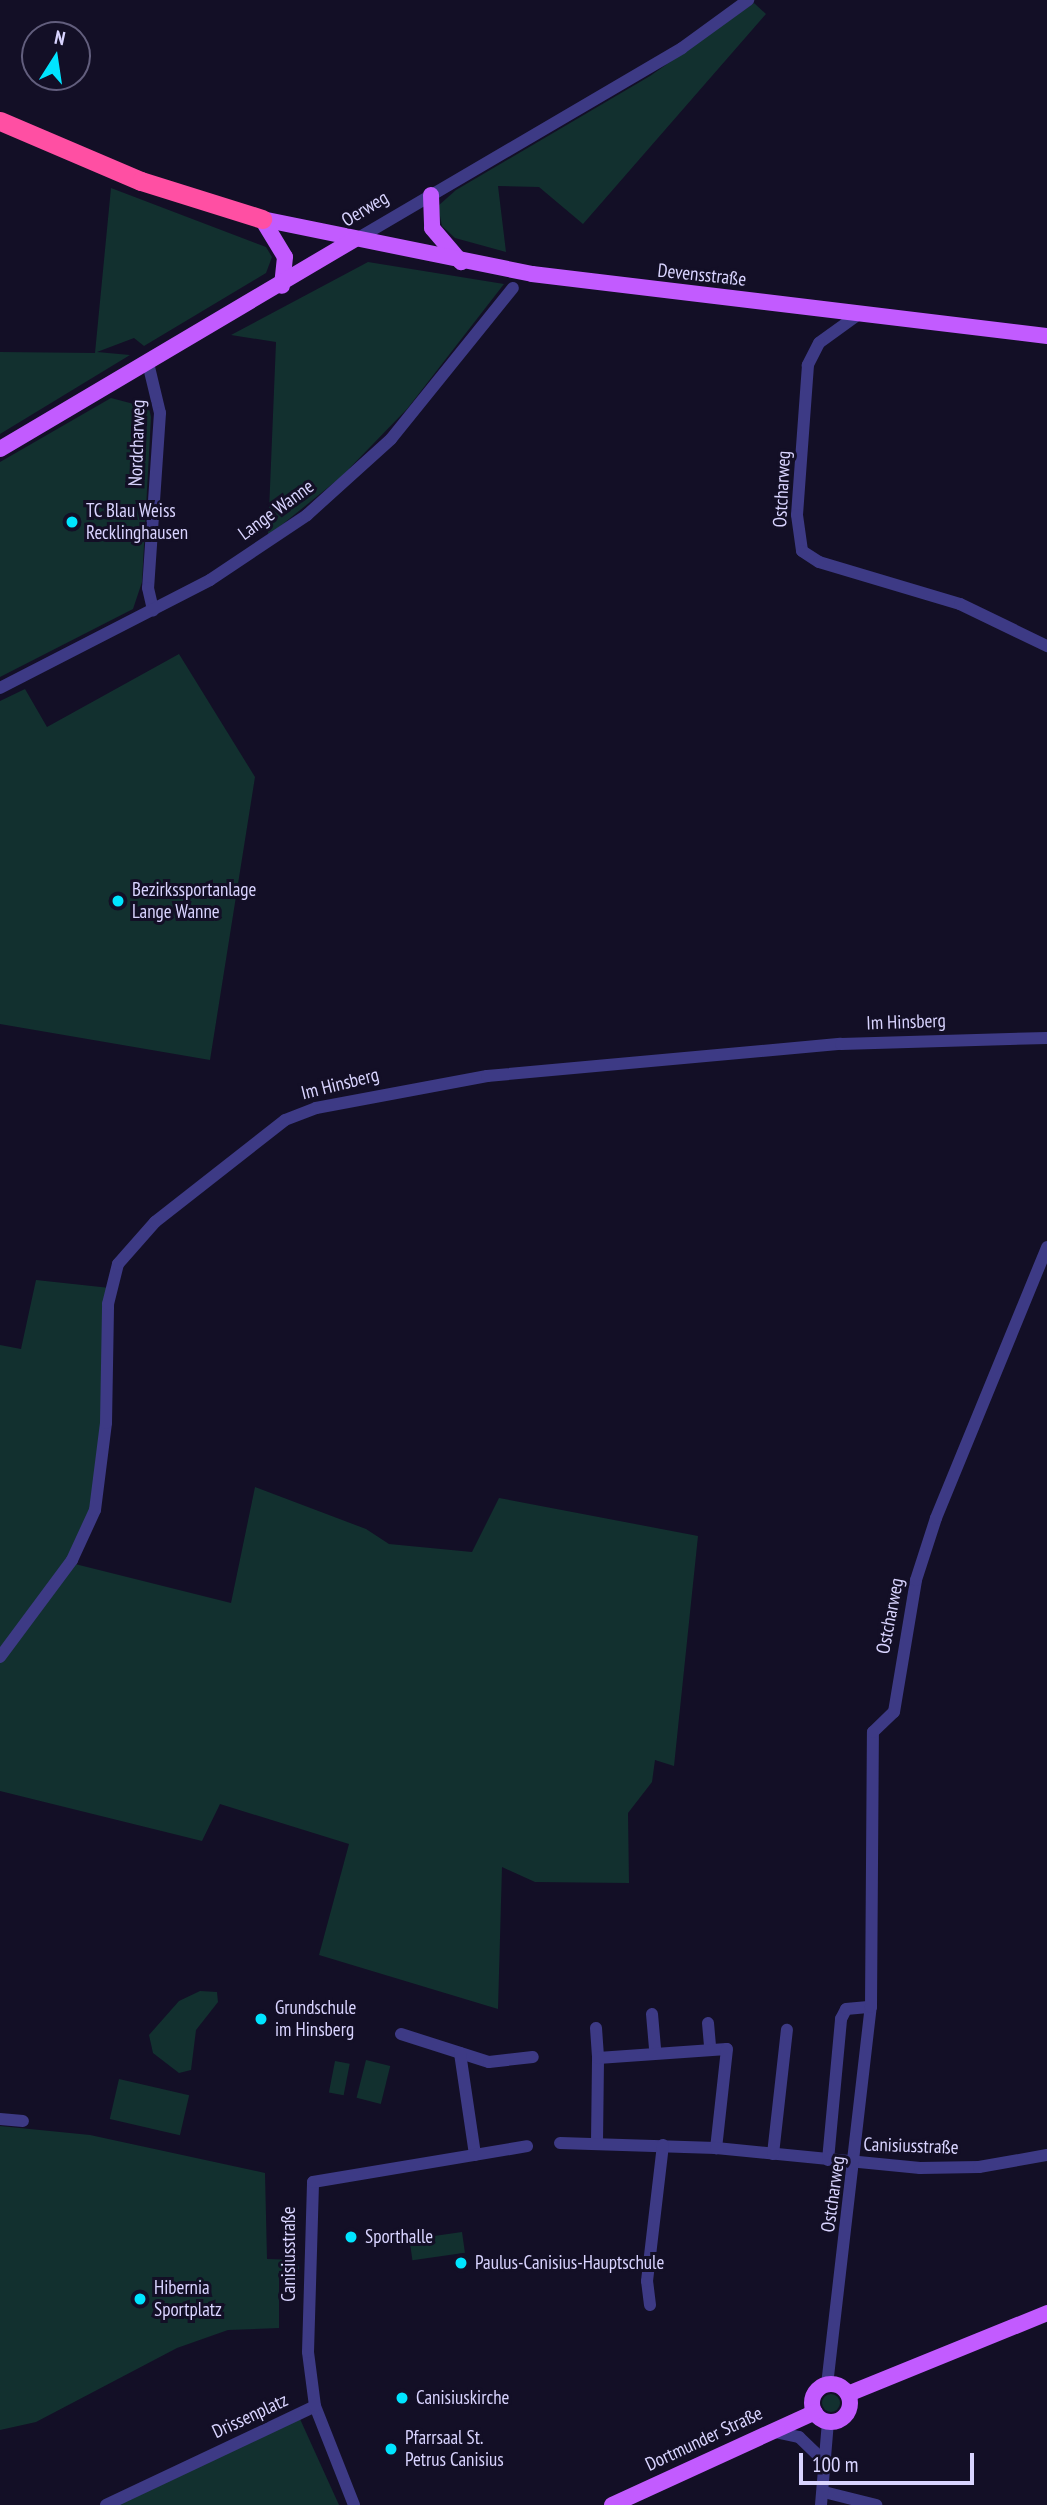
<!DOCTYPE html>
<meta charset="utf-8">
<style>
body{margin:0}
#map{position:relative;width:1047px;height:2505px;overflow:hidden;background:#130f26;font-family:"PT Sans Narrow",sans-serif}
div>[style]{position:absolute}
.green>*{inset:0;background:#12302f;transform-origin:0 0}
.round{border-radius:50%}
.minor>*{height:12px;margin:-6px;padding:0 6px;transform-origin:6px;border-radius:6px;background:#3d3a85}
.major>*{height:16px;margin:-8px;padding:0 8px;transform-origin:8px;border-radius:8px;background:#c25bff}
.major>.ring{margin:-8px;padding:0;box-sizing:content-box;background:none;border:16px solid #c25bff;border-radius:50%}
.highway>*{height:19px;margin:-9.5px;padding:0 9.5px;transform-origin:9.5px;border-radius:9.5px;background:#ff4fa3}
.dots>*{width:19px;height:19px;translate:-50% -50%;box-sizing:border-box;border:4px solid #130f26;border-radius:50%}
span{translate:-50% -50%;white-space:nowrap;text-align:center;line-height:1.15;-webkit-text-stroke:6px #130f26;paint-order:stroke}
.street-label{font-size:19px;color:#d9d4ff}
.poi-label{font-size:19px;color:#d9d4ff}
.left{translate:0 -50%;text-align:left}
.north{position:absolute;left:21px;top:21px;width:70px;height:70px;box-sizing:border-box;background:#130f26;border:2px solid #625e7d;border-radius:50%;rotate:12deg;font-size:19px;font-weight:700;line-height:28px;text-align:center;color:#d9d4ff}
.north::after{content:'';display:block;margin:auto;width:24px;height:32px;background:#00e5ff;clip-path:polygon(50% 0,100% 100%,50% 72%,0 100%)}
.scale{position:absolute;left:799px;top:2453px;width:175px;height:32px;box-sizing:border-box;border:4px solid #d9d4ff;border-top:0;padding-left:9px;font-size:21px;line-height:24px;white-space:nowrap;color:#d9d4ff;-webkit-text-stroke:5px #130f26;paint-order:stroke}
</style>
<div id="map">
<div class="green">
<div style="clip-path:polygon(754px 3px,766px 14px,583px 224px,539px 187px,498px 186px,506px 252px,455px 238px,442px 226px,438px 206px,456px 190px,650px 76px)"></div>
<div style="clip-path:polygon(111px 188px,266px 247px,272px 257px,266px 273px,144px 346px,134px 338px,97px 352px,130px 355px,0 434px,0 352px,95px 353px)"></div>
<div style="clip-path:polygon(368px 262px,504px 284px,407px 409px,341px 477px,268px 536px,276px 342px,231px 335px)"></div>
<div style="clip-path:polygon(111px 398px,149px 408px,151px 417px,142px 582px,133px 609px,0 677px,0 462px)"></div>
<div style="clip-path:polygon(179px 654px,255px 777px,210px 1060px,0 1024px,0 701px,25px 689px,47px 727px)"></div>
<div style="clip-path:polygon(36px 1280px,110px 1288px,97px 1501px,71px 1563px,231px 1603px,255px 1487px,366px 1529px,389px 1544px,472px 1552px,499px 1498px,698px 1536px,674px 1766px,655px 1760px,652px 1782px,628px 1813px,629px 1883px,535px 1882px,502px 1867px,498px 2009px,319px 1955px,349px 1844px,220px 1804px,202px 1841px,0 1791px,0 1345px,21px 1349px)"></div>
<div style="clip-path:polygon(200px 1991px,217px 1992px,218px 2002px,196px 2030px,191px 2070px,179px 2073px,153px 2053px,149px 2035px,179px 2001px)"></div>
<div style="left:366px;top:2060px;width:25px;height:39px;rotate:14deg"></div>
<div style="left:335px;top:2061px;width:15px;height:32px;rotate:11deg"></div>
<div style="left:119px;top:2079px;width:72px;height:41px;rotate:13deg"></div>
<div style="clip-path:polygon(0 2126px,90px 2135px,265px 2173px,267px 2259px,297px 2260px,299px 2269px,279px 2271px,279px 2328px,228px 2330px,177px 2348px,36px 2422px,0 2430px)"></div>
<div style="left:462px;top:2232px;width:21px;height:53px;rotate:82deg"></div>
<div class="round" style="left:822px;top:2394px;width:18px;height:18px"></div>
<div style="clip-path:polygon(300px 2419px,339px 2505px,117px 2505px)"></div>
</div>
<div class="minor">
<div style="left:355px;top:240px;width:379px;rotate:-30.4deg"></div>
<div style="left:682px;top:48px;width:82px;rotate:-36deg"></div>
<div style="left:859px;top:314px;width:49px;rotate:144.1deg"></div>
<div style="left:819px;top:343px;width:25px;rotate:117deg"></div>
<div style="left:808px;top:365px;width:150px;rotate:94.2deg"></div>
<div style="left:797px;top:515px;width:36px;rotate:82deg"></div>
<div style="left:802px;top:551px;width:20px;rotate:33deg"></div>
<div style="left:819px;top:562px;width:147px;rotate:16.6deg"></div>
<div style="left:960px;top:604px;width:97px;rotate:25.8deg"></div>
<div style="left:148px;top:363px;width:51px;rotate:76.5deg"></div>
<div style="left:160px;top:413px;width:175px;rotate:93.9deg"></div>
<div style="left:148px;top:588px;width:23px;rotate:77deg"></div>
<div style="left:0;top:688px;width:236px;rotate:-27.2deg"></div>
<div style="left:210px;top:580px;width:117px;rotate:-33.8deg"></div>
<div style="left:307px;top:515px;width:113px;rotate:-42.1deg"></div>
<div style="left:391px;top:439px;width:194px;rotate:-51.1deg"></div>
<div style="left:0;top:1657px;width:121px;rotate:-53.4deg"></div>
<div style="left:72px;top:1560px;width:55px;rotate:-65.3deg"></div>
<div style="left:95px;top:1510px;width:88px;rotate:-82.8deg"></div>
<div style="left:106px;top:1423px;width:119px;rotate:-89deg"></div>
<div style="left:108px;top:1304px;width:41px;rotate:-76deg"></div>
<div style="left:118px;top:1264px;width:56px;rotate:-48.6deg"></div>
<div style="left:155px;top:1222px;width:165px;rotate:-38.1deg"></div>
<div style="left:285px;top:1120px;width:33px;rotate:-21deg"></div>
<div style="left:316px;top:1108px;width:174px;rotate:-10.6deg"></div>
<div style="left:487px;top:1076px;width:355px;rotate:-5.2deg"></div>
<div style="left:841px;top:1044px;width:206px;rotate:-1.7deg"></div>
<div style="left:652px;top:2014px;width:38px;rotate:85deg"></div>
<div style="left:708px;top:2023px;width:25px;rotate:85deg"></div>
<div style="left:596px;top:2028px;width:30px;rotate:86deg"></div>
<div style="left:401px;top:2034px;width:92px;rotate:17.7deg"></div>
<div style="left:489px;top:2062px;width:44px;rotate:-6.5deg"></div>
<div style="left:460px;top:2053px;width:103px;rotate:81.6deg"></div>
<div style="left:0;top:2119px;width:23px;rotate:5deg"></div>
<div style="left:597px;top:2142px;width:84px;rotate:-89.3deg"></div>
<div style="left:598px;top:2058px;width:129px;rotate:-4deg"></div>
<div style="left:727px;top:2049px;width:100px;rotate:96.3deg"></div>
<div style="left:560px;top:2143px;width:156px;rotate:1.8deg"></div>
<div style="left:716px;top:2148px;width:205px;rotate:5.6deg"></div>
<div style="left:920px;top:2168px;width:59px;rotate:-1deg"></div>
<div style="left:979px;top:2167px;width:69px;rotate:-10deg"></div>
<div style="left:773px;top:2154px;width:125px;rotate:-83.6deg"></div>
<div style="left:828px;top:2160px;width:142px;rotate:-84.7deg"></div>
<div style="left:841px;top:2019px;width:11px;rotate:-63deg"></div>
<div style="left:846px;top:2009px;width:25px;rotate:-5deg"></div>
<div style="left:650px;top:2305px;width:24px;rotate:-97deg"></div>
<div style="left:647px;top:2281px;width:137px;rotate:-83.3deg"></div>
<div style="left:827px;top:2385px;width:381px;rotate:-83.4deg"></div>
<div style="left:871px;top:2007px;width:275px;rotate:-89.6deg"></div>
<div style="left:873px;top:1732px;width:29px;rotate:-44deg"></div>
<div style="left:894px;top:1712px;width:134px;rotate:-80.5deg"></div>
<div style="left:916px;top:1580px;width:65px;rotate:-72.1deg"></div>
<div style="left:936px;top:1518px;width:293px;rotate:-67.7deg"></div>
<div style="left:770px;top:2431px;width:30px;rotate:12deg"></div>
<div style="left:799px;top:2437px;width:33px;rotate:44deg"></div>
<div style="left:824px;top:2492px;width:54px;rotate:14deg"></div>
<div style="left:106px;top:2505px;width:231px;rotate:-25.3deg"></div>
<div style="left:354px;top:2505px;width:106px;rotate:-111.5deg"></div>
<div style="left:315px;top:2406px;width:54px;rotate:-97.4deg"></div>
<div style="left:308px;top:2352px;width:170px;rotate:-88.3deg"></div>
<div style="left:313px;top:2182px;width:217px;rotate:-9.5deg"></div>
<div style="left:821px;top:2505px;width:83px;rotate:-85.2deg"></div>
</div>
<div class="major">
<div style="left:431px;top:195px;width:33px;rotate:88deg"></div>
<div style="left:432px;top:228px;width:45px;rotate:49.5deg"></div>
<div style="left:262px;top:219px;width:276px;rotate:11.5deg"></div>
<div style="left:532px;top:274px;width:519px;rotate:6.86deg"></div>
<div style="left:262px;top:219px;width:44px;rotate:58.8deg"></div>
<div style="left:285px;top:257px;width:29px;rotate:96deg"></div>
<div style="left:0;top:449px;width:411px;rotate:-30.6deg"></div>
<div class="ring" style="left:812px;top:2384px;width:22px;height:22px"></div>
<div style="left:848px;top:2394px;width:215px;rotate:-22.1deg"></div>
<div style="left:612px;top:2505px;width:223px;rotate:-24.6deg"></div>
</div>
<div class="highway">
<div style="left:0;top:121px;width:153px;rotate:23.1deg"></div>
<div style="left:141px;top:181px;width:127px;rotate:17.4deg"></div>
</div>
<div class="dots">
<div style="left:72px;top:522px;background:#00e5ff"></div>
<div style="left:118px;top:901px;background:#00e5ff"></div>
<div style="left:261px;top:2019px;background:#00e5ff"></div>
<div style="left:351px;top:2237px;background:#00e5ff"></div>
<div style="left:461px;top:2263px;background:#00e5ff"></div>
<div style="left:140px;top:2299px;background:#00e5ff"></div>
<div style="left:402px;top:2398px;background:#00e5ff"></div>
<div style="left:391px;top:2449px;background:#00e5ff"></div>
</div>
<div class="street-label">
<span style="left:365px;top:209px;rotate:-31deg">Oerweg</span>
<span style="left:702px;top:275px;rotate:6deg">Devensstraße</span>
<span style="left:137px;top:443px;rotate:-88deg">Nordcharweg</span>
<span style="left:782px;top:489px;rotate:-87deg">Ostcharweg</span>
<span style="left:276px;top:510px;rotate:-36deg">Lange Wanne</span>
<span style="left:906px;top:1022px;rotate:-2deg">Im Hinsberg</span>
<span style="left:340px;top:1084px;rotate:-14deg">Im Hinsberg</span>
<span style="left:890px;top:1616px;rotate:-79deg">Ostcharweg</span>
<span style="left:911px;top:2146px;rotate:2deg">Canisiusstraße</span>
<span style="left:833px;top:2194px;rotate:-82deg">Ostcharweg</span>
<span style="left:289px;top:2254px;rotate:-90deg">Canisiusstraße</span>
<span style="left:250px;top:2416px;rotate:-25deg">Drissenplatz</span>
<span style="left:704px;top:2439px;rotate:-25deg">Dortmunder Straße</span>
</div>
<div class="poi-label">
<span class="left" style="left:86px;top:522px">TC Blau Weiss<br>Recklinghausen</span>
<span class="left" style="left:132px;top:901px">Bezirkssportanlage<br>Lange Wanne</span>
<span class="left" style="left:275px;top:2019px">Grundschule<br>im Hinsberg</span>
<span class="left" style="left:365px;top:2237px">Sporthalle</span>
<span class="left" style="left:475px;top:2263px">Paulus-Canisius-Hauptschule</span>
<span class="left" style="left:154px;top:2299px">Hibernia<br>Sportplatz</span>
<span class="left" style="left:416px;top:2398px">Canisiuskirche</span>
<span class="left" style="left:405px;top:2449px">Pfarrsaal St.<br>Petrus Canisius</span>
</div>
<div class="north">N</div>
<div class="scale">100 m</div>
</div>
